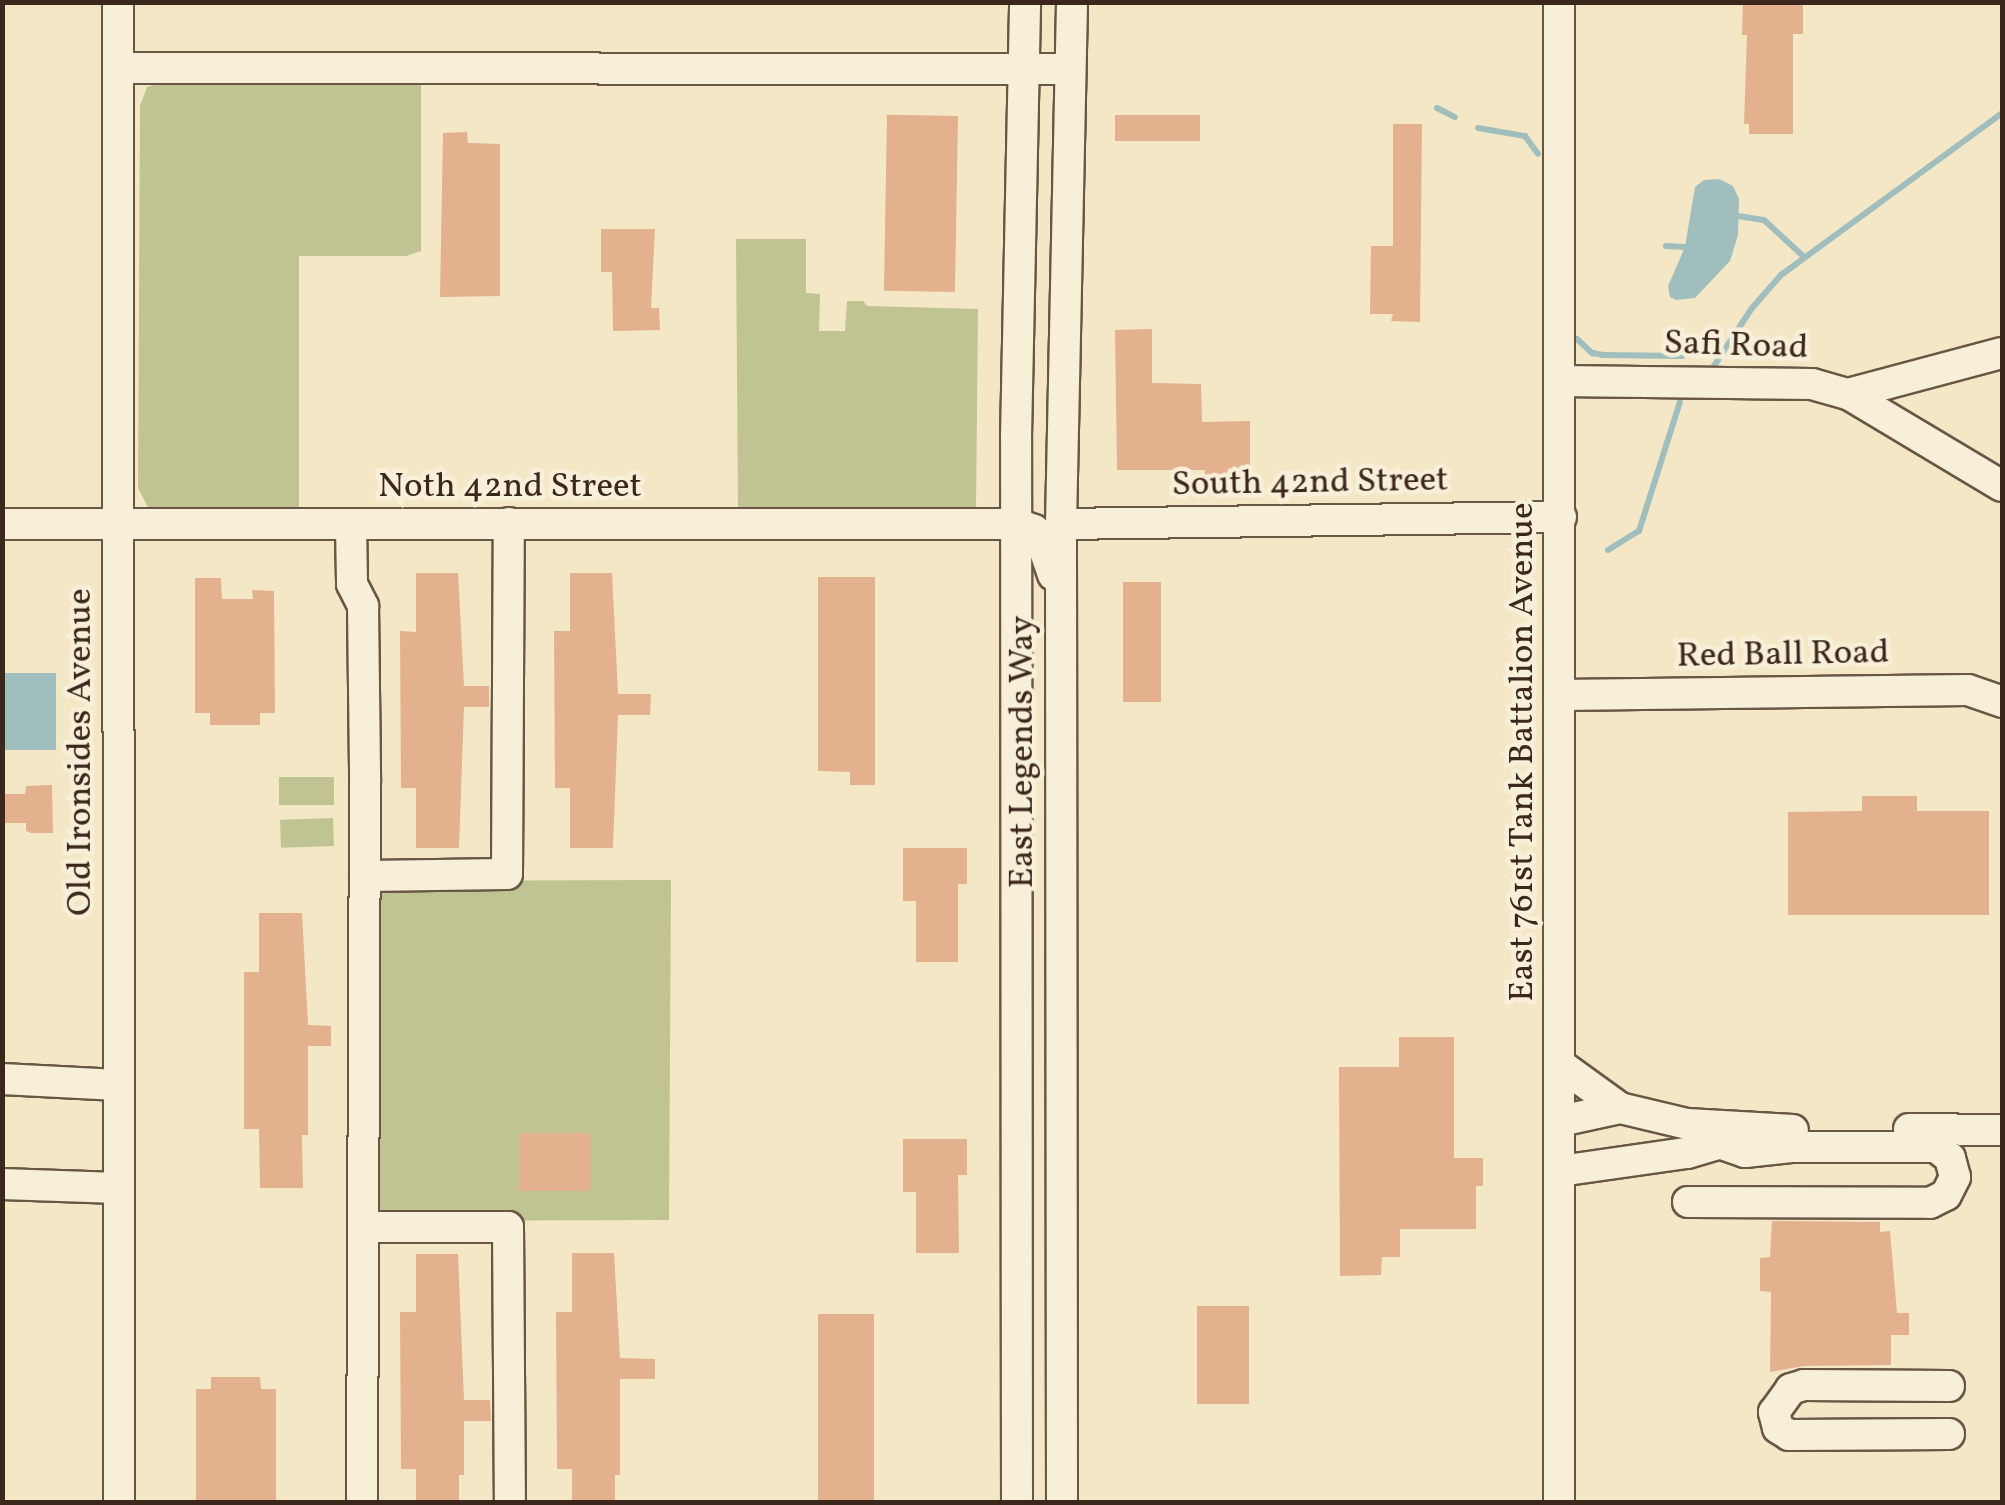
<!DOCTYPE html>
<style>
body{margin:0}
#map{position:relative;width:2005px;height:1505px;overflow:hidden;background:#f4e7c5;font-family:Vollkorn,serif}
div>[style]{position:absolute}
.green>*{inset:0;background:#bfc492;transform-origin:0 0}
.water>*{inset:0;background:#9fbebd;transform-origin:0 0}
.stream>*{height:6px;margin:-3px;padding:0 3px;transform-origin:3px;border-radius:3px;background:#9fbebd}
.building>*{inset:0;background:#e3b18e;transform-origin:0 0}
.roads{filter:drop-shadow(2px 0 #695746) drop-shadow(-2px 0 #695746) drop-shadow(0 2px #695746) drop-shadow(0 -2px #695746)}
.minor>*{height:30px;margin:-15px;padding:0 15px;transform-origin:15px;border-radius:15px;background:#f8efd9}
span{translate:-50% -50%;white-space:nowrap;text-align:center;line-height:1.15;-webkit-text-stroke:9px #f8efd9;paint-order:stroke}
.street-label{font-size:35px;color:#3b271b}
.frame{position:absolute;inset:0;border:5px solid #3b271b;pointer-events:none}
</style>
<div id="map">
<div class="green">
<div style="clip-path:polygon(421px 81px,421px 251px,406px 256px,299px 256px,299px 511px,149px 509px,138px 488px,140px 106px,147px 87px,160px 83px)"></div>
<div style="clip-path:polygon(736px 239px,806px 239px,806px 293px,820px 294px,819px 331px,845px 331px,847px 301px,863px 301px,867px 306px,978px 309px,976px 509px,738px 511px)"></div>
<div style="left:279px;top:777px;width:55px;height:28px"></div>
<div style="left:333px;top:818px;width:28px;height:53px;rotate:88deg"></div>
<div style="clip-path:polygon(671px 880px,669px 1220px,407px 1221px,379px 1210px,370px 1198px,373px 896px,400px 881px)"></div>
</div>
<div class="water">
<div style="clip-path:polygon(1719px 179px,1733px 186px,1739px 199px,1738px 235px,1730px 261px,1695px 298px,1676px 300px,1670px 297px,1668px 286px,1685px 247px,1695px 187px,1704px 180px)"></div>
<div style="left:3px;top:673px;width:53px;height:77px"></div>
</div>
<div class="stream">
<div style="left:1437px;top:108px;width:20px;rotate:27deg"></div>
<div style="left:1478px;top:128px;width:48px;rotate:9.7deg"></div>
<div style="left:1525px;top:136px;width:22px;rotate:54deg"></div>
<div style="left:1738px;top:216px;width:26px;rotate:9deg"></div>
<div style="left:1764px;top:220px;width:53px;rotate:42.7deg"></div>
<div style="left:1666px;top:246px;width:19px;rotate:3deg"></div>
<div style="left:1577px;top:339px;width:21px;rotate:43deg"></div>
<div style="left:1592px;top:353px;width:11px;rotate:10deg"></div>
<div style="left:1603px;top:355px;width:79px;rotate:0.7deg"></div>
<div style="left:1714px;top:366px;width:69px;rotate:-56.8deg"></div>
<div style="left:1752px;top:308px;width:44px;rotate:-48.7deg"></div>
<div style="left:1781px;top:275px;width:274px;rotate:-36.2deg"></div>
<div style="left:1608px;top:550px;width:36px;rotate:-32deg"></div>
<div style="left:1639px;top:531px;width:135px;rotate:-72.4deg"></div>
</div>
<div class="building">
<div style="clip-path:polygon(1743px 2px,1803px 2px,1803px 34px,1793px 34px,1793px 134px,1749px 134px,1749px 124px,1744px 124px,1747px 35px,1742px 35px)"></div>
<div style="left:1200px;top:115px;width:26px;height:85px;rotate:90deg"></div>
<div style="left:958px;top:116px;width:176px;height:71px;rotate:91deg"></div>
<div style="clip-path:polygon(1393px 124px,1422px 124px,1420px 322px,1391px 321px,1393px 314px,1370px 314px,1371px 246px,1393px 246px)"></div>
<div style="clip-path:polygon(467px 132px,468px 143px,500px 144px,500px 296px,440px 297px,443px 133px)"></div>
<div style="clip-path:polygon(601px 229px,655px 229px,651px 308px,659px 308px,660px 330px,613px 331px,612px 272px,601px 272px)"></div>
<div style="clip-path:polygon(1152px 329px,1152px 383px,1201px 384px,1202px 422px,1250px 421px,1250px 470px,1228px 471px,1228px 482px,1204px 482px,1205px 470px,1117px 470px,1115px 330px)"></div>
<div style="clip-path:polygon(416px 573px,458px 573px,464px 686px,489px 686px,489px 707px,464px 707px,459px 848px,416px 848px,416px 788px,401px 788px,400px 631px,416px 632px)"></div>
<div style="clip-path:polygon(570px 573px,612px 573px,618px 694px,651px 694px,650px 715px,618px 715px,613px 848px,570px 848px,570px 788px,555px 788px,554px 631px,570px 631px)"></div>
<div style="clip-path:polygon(818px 577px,875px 577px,875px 785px,850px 785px,850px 772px,818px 771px)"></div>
<div style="clip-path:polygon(195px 578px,221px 578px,222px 599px,253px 599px,252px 590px,274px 591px,275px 713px,260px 713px,260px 725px,210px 725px,210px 713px,195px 713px)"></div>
<div style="left:1123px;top:582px;width:38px;height:120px"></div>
<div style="clip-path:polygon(52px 785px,53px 833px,31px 833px,26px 831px,26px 823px,2px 823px,2px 794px,25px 794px,26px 786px)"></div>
<div style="clip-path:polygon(1862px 796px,1917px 796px,1917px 811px,1989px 811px,1989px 915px,1788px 915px,1788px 812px,1862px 811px)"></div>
<div style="clip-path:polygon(903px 848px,967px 848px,967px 884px,958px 884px,958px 962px,916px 962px,916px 901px,903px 901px)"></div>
<div style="clip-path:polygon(259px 913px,302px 913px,308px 1025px,331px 1026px,331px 1046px,308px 1046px,308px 1135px,302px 1135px,303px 1188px,260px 1188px,259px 1129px,244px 1129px,244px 972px,259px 972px)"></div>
<div style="clip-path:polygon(1399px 1037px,1454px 1037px,1454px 1158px,1483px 1158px,1483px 1186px,1476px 1186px,1476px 1229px,1400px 1229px,1400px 1257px,1382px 1257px,1381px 1275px,1340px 1276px,1339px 1067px,1399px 1067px)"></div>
<div style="left:519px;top:1133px;width:71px;height:58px"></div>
<div style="clip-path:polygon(903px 1139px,967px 1139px,967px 1175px,958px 1175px,959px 1253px,916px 1253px,916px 1192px,903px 1192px)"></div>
<div style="clip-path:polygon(1772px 1221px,1880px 1222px,1880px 1232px,1890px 1231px,1897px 1313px,1909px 1313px,1909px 1335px,1891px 1335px,1891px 1365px,1804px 1366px,1770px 1372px,1771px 1292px,1760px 1291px,1760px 1258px,1770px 1257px)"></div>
<div style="clip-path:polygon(572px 1253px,614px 1253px,620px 1358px,655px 1359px,655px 1379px,620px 1379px,620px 1475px,615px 1475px,615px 1502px,572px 1502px,572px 1469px,557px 1469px,556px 1312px,572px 1312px)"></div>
<div style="clip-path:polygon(416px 1254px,458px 1254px,464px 1400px,490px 1400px,491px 1421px,464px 1421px,464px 1475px,459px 1475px,459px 1502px,416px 1502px,416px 1469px,401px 1469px,400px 1312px,416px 1312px)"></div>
<div style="left:1197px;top:1306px;width:52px;height:98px"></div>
<div style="left:818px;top:1314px;width:56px;height:188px"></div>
<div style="clip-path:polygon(211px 1377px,260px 1377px,261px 1389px,276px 1389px,276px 1502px,196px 1502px,196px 1389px,211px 1389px)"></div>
</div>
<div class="roads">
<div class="minor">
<div style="left:118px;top:2px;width:1500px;rotate:89.96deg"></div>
<div style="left:118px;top:68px;width:952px;rotate:0.06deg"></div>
<div style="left:1560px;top:381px;width:252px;rotate:0.7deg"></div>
<div style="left:1812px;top:384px;width:37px;rotate:16deg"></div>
<div style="left:1848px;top:394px;width:179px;rotate:30.9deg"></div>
<div style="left:1848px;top:394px;width:159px;rotate:-14.9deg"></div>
<div style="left:2px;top:524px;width:1015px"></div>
<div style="left:1017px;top:524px;width:18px;rotate:19deg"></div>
<div style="left:1034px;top:530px;width:12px;rotate:55deg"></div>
<div style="left:1041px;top:540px;width:37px;rotate:71deg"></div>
<div style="left:1061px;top:524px;width:500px;rotate:-0.8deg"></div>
<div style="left:351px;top:525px;width:59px;rotate:89deg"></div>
<div style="left:352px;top:584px;width:25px;rotate:63deg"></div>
<div style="left:363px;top:606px;width:176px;rotate:89.3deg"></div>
<div style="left:365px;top:782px;width:720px;rotate:90.24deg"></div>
<div style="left:1561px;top:695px;width:407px;rotate:-0.7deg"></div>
<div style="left:1968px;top:690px;width:36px;rotate:19deg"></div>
<div style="left:365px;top:876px;width:142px;rotate:-0.8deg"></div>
<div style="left:507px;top:874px;width:351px;rotate:-89.7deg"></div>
<div style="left:1559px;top:1064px;width:75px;rotate:35.8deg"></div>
<div style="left:2px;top:1079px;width:116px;rotate:3deg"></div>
<div style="left:1560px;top:1121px;width:61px;rotate:-12.2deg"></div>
<div style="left:1620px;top:1108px;width:69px;rotate:13.4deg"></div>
<div style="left:1687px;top:1124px;width:106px;rotate:3.2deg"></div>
<div style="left:1909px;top:1129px;width:93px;rotate:0.6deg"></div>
<div style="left:1560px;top:1171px;width:128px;rotate:-8.1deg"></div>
<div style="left:1687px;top:1153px;width:53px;rotate:-16.4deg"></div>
<div style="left:2px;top:1184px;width:116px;rotate:2deg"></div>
<div style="left:1688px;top:1202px;width:242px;rotate:0.2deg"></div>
<div style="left:1930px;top:1203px;width:18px;rotate:-27deg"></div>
<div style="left:1946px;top:1195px;width:20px;rotate:-63deg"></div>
<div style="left:1955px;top:1177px;width:20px;rotate:-105deg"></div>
<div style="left:1950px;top:1158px;width:18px;rotate:-142deg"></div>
<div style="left:1936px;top:1147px;width:145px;rotate:180deg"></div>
<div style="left:1791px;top:1147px;width:46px;rotate:173.8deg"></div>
<div style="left:1745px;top:1152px;width:28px;rotate:-161deg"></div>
<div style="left:364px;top:1227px;width:144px"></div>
<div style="left:508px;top:1227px;width:275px;rotate:89.6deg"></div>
<div style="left:1949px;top:1386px;width:145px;rotate:-179.6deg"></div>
<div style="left:1804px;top:1385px;width:14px;rotate:163deg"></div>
<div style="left:1791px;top:1389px;width:29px;rotate:126deg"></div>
<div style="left:1774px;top:1412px;width:16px;rotate:76deg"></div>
<div style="left:1778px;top:1428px;width:13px;rotate:32deg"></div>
<div style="left:1789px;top:1435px;width:160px;rotate:-0.4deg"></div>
<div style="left:1017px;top:1502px;width:1065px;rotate:-90.05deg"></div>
<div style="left:1016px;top:437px;width:435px;rotate:-88.8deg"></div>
<div style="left:1062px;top:1502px;width:978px;rotate:-90.06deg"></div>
<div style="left:1061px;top:524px;width:522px;rotate:-88.79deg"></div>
<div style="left:1559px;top:1502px;width:1500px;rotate:-90deg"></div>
</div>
</div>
<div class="street-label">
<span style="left:1736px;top:346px;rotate:2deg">Safi Road</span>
<span style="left:1310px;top:483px;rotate:-1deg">South 42nd Street</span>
<span style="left:510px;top:487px">Noth 42nd Street</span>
<span style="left:1783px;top:655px;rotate:-1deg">Red Ball Road</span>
<span style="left:81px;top:752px;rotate:-90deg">Old Ironsides Avenue</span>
<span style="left:1023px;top:752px;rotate:-90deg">East Legends Way</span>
<span style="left:1523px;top:752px;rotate:-90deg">East 761st Tank Battalion Avenue</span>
</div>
<div class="frame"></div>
</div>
